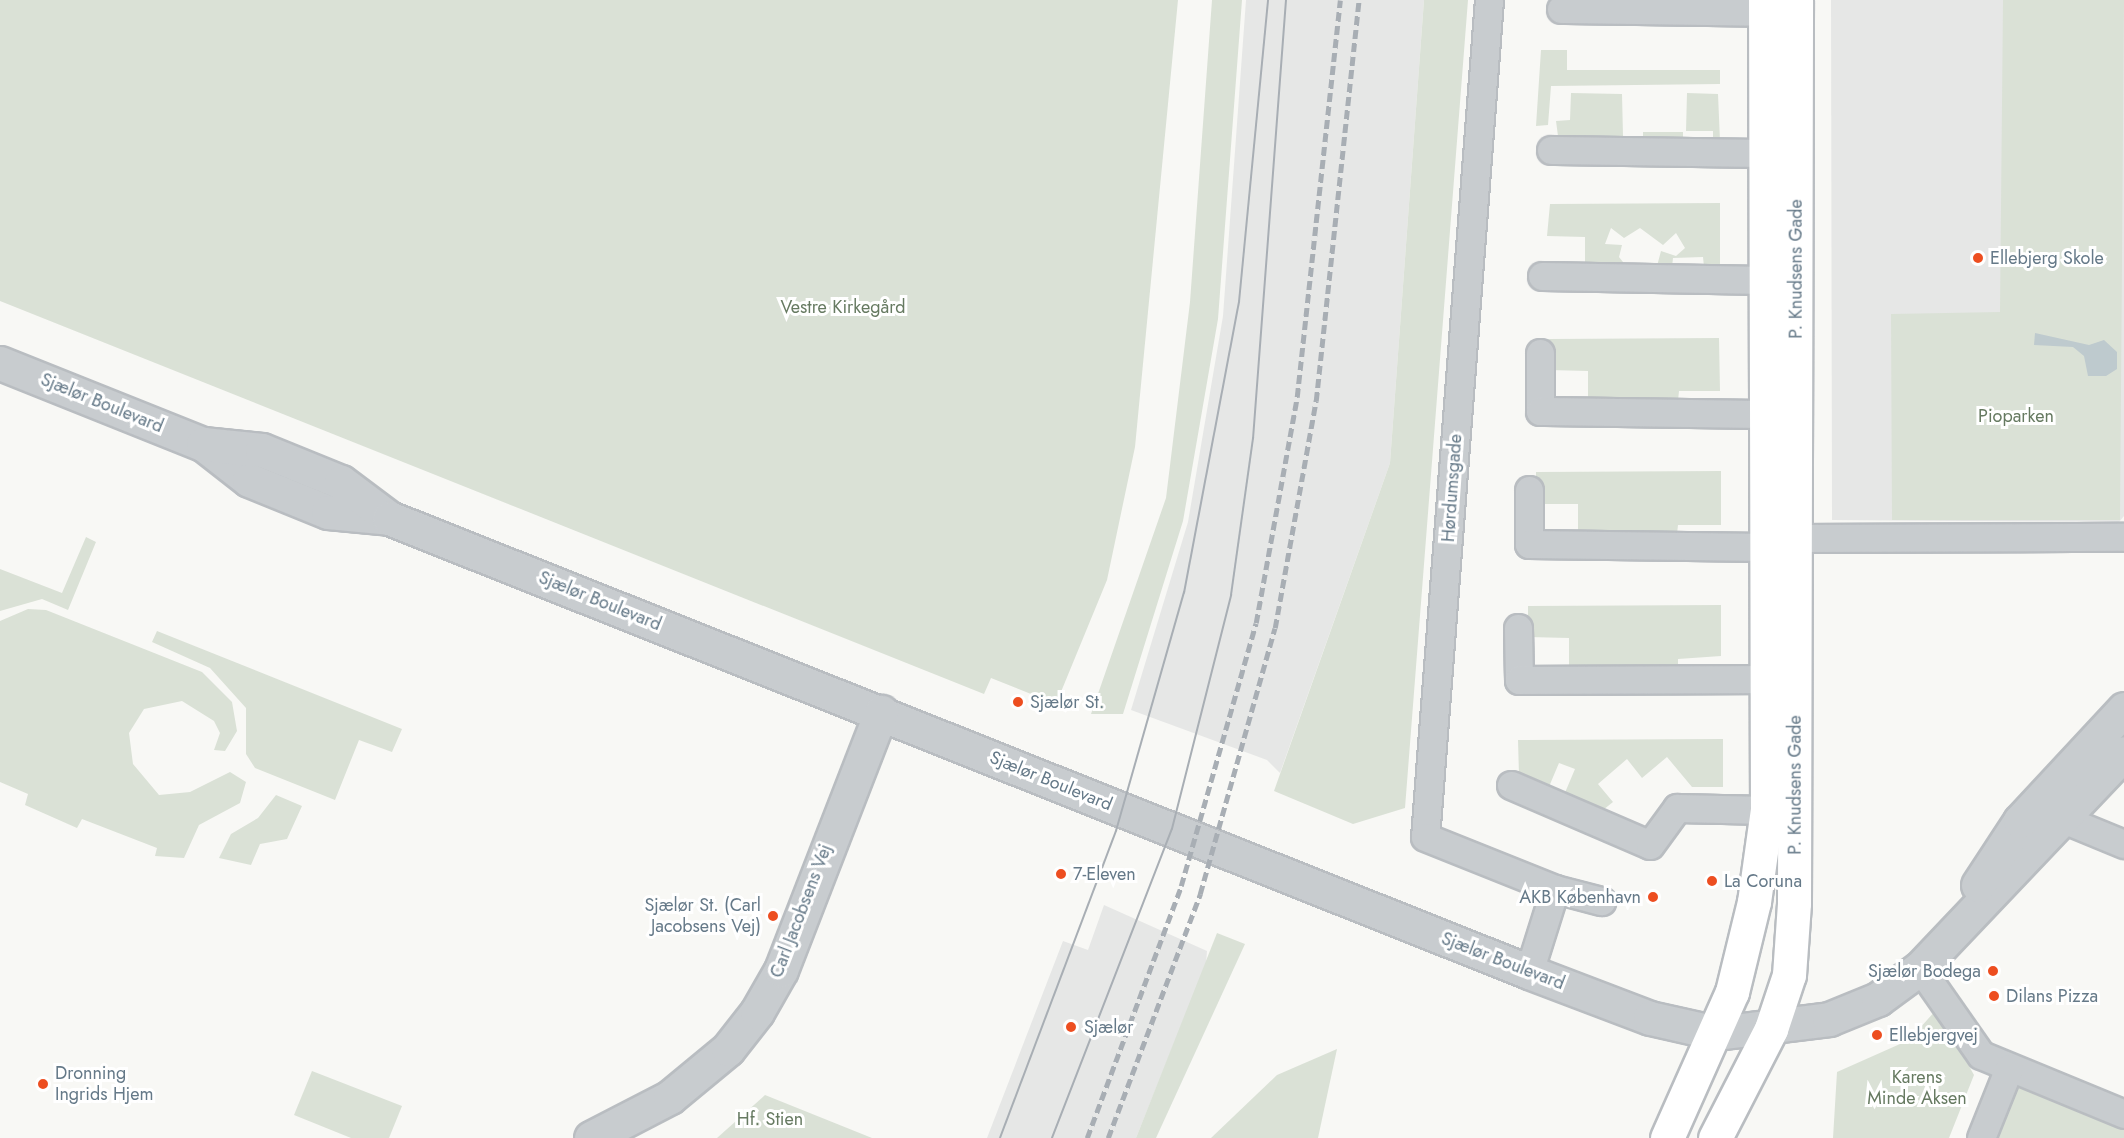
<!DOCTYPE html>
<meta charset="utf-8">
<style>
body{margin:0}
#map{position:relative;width:2124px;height:1138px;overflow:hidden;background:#f8f8f5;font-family:Jost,sans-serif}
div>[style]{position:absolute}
.built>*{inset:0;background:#e6e7e6}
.green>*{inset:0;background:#dae1d6;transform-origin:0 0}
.water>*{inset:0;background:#becace}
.roads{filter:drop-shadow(2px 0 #b9bdc1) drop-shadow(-2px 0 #b9bdc1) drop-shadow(0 2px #b9bdc1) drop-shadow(0 -2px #b9bdc1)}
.minor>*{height:27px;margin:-13.5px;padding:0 13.5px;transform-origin:13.5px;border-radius:13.5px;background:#c8cccf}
.tertiary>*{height:33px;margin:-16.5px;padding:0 16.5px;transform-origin:16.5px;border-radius:16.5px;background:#c8cccf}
.primary>*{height:33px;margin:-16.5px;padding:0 16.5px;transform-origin:16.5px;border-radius:16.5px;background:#fff}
.tram>*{height:1.5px;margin:-0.75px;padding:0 0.75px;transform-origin:0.75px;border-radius:0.75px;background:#a8aeb4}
.rail>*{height:4.5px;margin-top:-2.25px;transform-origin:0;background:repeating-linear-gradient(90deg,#a8aeb4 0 9px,transparent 0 13.5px)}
.dots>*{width:16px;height:16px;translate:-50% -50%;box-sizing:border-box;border:3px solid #fff;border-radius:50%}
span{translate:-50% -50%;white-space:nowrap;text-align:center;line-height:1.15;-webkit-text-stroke:6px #fff;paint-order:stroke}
.poi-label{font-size:18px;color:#657988}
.left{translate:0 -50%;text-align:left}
.right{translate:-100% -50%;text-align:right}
.street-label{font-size:18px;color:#657988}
.park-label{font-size:18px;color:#667a61}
</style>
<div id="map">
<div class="built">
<div style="clip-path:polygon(1246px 0,1424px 0,1390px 463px,1280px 773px,1267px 760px,1131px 710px,1188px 522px,1223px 316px)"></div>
<div style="clip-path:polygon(1831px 0,2124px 0,2124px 516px,2119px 522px,1832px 520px)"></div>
<div style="clip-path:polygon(1104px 905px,1207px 951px,1206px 964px,1136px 1138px,987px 1138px,1063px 941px,1088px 950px)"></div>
</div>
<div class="green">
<div style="clip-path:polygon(0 0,1178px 0,1135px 447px,1107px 580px,1056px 704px,991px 678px,984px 694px,0 301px)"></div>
<div style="clip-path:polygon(1212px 0,1242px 0,1218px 319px,1183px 521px,1123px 714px,1091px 714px,1166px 498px,1190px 302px)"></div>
<div style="clip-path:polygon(1424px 0,1468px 0,1405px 808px,1353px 824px,1274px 791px,1390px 463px)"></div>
<div style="clip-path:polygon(2003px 0,2124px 0,2120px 520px,1892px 520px,1891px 314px,2000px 312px)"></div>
<div style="clip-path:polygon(1541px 50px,1567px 50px,1567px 70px,1720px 70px,1720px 84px,1551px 86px,1548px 125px,1536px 126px)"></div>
<div style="clip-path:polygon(1571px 93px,1622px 94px,1623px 136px,1634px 141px,1558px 136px,1556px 121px,1570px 120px)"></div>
<div style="clip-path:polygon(1687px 93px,1718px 94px,1720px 141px,1713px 140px,1713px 131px,1686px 131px)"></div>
<div style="left:1643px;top:132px;width:40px;height:9px"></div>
<div style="clip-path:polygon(1720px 203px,1720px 267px,1704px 267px,1703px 257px,1673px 258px,1672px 267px,1657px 266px,1661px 251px,1676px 256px,1685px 248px,1676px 233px,1663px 245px,1640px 228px,1624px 238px,1611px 228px,1605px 244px,1622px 245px,1619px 257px,1627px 267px,1585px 267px,1585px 237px,1547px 236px,1550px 204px)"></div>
<div style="clip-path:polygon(1719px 338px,1720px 391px,1679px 391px,1678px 401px,1588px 401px,1588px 371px,1549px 370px,1548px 339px)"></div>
<div style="clip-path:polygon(1721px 471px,1721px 525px,1678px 525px,1677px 534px,1578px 535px,1578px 504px,1538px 504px,1536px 481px,1536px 472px)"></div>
<div style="clip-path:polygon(86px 537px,96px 542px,68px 610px,42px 599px,0 611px,0 569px,62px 593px)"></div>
<div style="clip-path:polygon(1721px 605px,1721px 656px,1678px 659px,1678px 668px,1569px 669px,1569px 638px,1528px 637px,1528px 606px)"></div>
<div style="clip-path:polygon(28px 609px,46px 610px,202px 672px,232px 702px,237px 731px,225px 751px,214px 750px,220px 733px,214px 721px,182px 701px,144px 709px,129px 733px,133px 764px,159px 795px,190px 792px,230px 772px,246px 782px,240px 803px,199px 825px,184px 858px,155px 856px,157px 848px,82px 819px,77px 828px,25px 805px,28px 794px,0 782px,0 621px)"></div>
<div style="clip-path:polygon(157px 631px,402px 729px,392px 752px,359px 740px,335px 800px,255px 768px,246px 754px,246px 708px,210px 668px,152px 642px)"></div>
<div style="clip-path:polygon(1723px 739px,1723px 787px,1692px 787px,1667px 757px,1642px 778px,1627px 759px,1598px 784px,1613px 802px,1603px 810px,1564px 795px,1575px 769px,1559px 763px,1548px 789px,1519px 775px,1518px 740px)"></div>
<div style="clip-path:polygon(276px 795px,302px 806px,287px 839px,260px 844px,251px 865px,219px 858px,231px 834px,258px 818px)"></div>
<div style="clip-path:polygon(1217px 933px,1245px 944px,1156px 1138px,1136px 1138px)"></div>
<div style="clip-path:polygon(1937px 1009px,1974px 1075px,1949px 1138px,1833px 1138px,1837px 1072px,1909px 1040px)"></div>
<div style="clip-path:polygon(1337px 1049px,1318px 1138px,1211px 1138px,1277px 1075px)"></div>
<div style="clip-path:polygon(312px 1071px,402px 1106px,389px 1138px,351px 1138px,294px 1115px)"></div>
<div style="clip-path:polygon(2012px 1080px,2124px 1124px,2124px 1138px,1990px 1138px)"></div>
<div style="clip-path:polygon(765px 1095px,872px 1138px,717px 1138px)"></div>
</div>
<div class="water">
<div style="clip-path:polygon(2035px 333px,2089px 345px,2104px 340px,2117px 352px,2117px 369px,2106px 376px,2088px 376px,2084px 356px,2073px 347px,2034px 345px)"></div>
</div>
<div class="roads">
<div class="minor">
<div style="left:1489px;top:0;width:839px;rotate:94.37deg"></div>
<div style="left:1425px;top:837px;width:140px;rotate:21.8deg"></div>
<div style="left:1555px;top:889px;width:87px;rotate:107.4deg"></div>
<div style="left:1561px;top:9px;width:204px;rotate:0.8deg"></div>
<div style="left:1551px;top:150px;width:214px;rotate:0.8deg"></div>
<div style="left:1542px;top:276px;width:223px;rotate:1deg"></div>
<div style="left:1540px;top:353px;width:58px;rotate:90deg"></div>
<div style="left:1540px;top:411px;width:226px;rotate:0.8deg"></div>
<div style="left:1529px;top:490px;width:54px;rotate:90deg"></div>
<div style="left:1529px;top:544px;width:237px;rotate:0.7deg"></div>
<div style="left:1795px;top:538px;width:329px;rotate:-0.2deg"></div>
<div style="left:1518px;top:628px;width:52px;rotate:88.9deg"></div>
<div style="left:1519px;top:680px;width:248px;rotate:-0.2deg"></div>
<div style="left:1511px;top:785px;width:151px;rotate:23.3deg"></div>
<div style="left:1650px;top:845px;width:46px;rotate:-53.9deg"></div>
<div style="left:1677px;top:808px;width:90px;rotate:1.3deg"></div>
<div style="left:2063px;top:819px;width:66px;rotate:22.3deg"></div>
<div style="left:1555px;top:889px;width:48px;rotate:14.6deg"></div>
<div style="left:1920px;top:968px;width:106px;rotate:55deg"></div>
<div style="left:1981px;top:1055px;width:155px;rotate:22.4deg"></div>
<div style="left:1981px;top:1138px;width:75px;rotate:-68.2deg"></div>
</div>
<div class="tertiary">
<div style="left:0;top:363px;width:219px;rotate:21.8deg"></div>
<div style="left:203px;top:444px;width:58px;rotate:38deg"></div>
<div style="left:249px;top:480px;width:85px;rotate:22.1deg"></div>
<div style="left:328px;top:512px;width:61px;rotate:5.6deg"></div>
<div style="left:203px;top:444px;width:59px;rotate:5.8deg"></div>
<div style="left:262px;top:450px;width:85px;rotate:22.1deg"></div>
<div style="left:341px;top:482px;width:60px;rotate:36.9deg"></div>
<div style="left:389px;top:518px;width:1227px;rotate:21.71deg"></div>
<div style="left:1529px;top:972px;width:129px;rotate:20.8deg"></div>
<div style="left:1650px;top:1018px;width:69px;rotate:12.6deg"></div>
<div style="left:1717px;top:1033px;width:113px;rotate:-7.1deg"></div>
<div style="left:1829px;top:1019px;width:53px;rotate:-22.2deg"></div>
<div style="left:1878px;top:999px;width:52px;rotate:-36.4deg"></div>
<div style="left:1920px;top:968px;width:296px;rotate:-46.5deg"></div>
<div style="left:1978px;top:885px;width:77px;rotate:-56.7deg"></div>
<div style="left:2020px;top:821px;width:153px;rotate:-47.1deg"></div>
<div style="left:591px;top:1138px;width:89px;rotate:-27.4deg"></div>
<div style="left:670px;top:1097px;width:75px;rotate:-39.6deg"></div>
<div style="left:728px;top:1049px;width:47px;rotate:-51.9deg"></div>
<div style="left:757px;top:1012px;width:48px;rotate:-60.3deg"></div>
<div style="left:781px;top:970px;width:277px;rotate:-68.8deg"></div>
</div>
<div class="primary">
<div style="left:1667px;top:1138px;width:160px;rotate:-66deg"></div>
<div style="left:1732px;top:992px;width:93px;rotate:-76.3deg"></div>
<div style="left:1754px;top:902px;width:93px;rotate:-82deg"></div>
<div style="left:1767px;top:810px;width:810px;rotate:-90.14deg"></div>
<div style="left:1715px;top:1138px;width:123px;rotate:-62.8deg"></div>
<div style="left:1771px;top:1029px;width:57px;rotate:-71.6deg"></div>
<div style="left:1789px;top:975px;width:72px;rotate:-86deg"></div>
<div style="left:1794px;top:903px;width:903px;rotate:-89.87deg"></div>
</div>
</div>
<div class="tram">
<div style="left:1000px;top:1138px;width:328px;rotate:-69.3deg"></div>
<div style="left:1116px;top:831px;width:248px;rotate:-74.1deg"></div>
<div style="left:1184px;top:593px;width:296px;rotate:-79.3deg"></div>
<div style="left:1239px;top:302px;width:303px;rotate:-84.5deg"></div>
<div style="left:1052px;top:1138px;width:331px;rotate:-68.8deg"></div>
<div style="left:1172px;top:829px;width:241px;rotate:-75.8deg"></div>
<div style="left:1231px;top:595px;width:158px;rotate:-82deg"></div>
<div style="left:1253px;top:439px;width:440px;rotate:-85.7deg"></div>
</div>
<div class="rail">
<div style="left:1087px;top:1138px;width:269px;rotate:-69.5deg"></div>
<div style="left:1181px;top:886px;width:273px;rotate:-74.1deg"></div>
<div style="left:1256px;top:623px;width:230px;rotate:-79.7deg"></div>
<div style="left:1297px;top:397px;width:399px;rotate:-83.8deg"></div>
<div style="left:1108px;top:1138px;width:261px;rotate:-69.3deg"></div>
<div style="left:1200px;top:894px;width:276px;rotate:-74.3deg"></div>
<div style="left:1275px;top:628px;width:231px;rotate:-79.8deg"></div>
<div style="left:1316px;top:401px;width:403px;rotate:-83.9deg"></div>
</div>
<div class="dots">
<div style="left:1978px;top:258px;background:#ed4e20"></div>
<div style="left:1018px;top:702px;background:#ed4e20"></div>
<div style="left:1061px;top:874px;background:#ed4e20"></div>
<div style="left:1712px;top:881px;background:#ed4e20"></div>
<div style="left:1653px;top:897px;background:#ed4e20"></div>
<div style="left:773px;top:916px;background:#ed4e20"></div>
<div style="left:1993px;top:971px;background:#ed4e20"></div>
<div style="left:1994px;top:996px;background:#ed4e20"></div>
<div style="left:1071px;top:1027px;background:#ed4e20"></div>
<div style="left:1877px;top:1035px;background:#ed4e20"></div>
<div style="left:43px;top:1084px;background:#ed4e20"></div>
</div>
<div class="poi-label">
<span class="left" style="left:1990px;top:258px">Ellebjerg Skole</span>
<span class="left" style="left:1030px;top:702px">Sjælør St.</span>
<span class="left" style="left:1073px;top:874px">7-Eleven</span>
<span class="left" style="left:1724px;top:881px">La Coruna</span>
<span class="right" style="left:1641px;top:897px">AKB København</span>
<span class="right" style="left:761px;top:916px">Sjælør St. (Carl<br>Jacobsens Vej)</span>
<span class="right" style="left:1981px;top:971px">Sjælør Bodega</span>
<span class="left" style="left:2006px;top:996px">Dilans Pizza</span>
<span class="left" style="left:1084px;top:1027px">Sjælør</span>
<span class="left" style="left:1889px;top:1035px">Ellebjergvej</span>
<span class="left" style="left:55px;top:1084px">Dronning<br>Ingrids Hjem</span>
</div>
<div class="street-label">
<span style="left:1796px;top:269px;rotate:-90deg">P. Knudsens Gade</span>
<span style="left:102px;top:403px;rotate:22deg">Sjælør Boulevard</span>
<span style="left:1452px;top:488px;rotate:-86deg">Hørdumsgade</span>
<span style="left:600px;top:601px;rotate:22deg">Sjælør Boulevard</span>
<span style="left:1051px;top:781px;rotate:22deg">Sjælør Boulevard</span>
<span style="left:1795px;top:785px;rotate:-90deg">P. Knudsens Gade</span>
<span style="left:801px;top:911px;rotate:-69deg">Carl Jacobsens Vej</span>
<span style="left:1503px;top:961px;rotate:21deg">Sjælør Boulevard</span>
</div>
<div class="park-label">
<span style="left:843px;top:307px">Vestre Kirkegård</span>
<span style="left:2016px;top:416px">Pioparken</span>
<span style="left:1917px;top:1088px">Karens<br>Minde Aksen</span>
<span style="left:770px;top:1119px">Hf. Stien</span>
</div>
</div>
